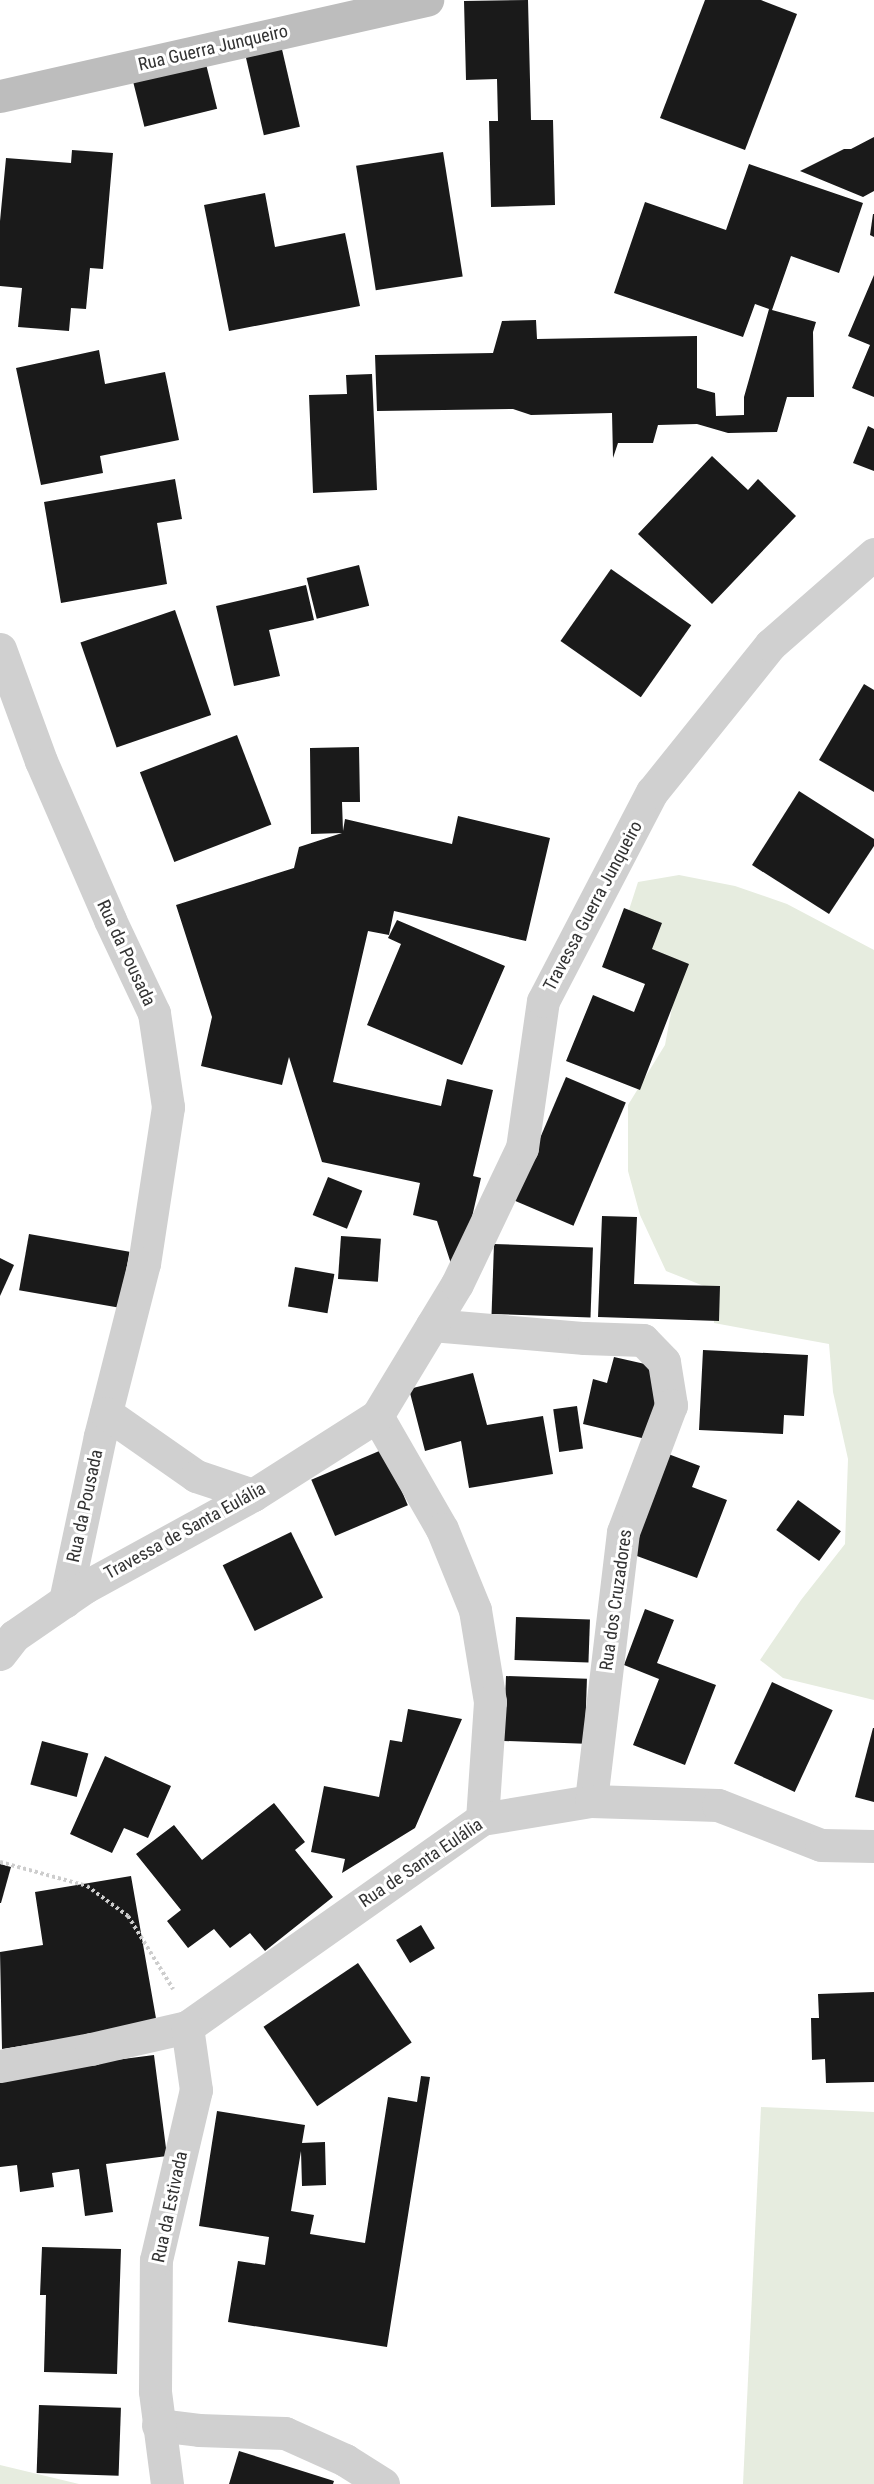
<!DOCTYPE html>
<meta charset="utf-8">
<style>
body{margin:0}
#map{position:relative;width:874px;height:2484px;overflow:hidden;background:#fff;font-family:"Roboto Condensed",sans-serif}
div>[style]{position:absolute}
.green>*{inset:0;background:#e6ecdf}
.building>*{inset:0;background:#1a1a1a;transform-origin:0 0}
.path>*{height:4px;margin-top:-2px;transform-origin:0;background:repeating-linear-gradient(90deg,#cdcdcd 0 3px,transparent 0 6px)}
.street>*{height:33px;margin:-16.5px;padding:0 16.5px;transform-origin:16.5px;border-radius:16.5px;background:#d0d0d0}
.secondary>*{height:33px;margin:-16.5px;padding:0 16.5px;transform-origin:16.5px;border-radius:16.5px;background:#bdbdbd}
span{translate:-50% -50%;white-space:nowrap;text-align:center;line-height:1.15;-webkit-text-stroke:6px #fff;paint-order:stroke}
.street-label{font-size:18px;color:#333}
</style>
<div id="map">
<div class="green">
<div style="clip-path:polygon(679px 875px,735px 886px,787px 904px,874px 950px,874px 1700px,783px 1678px,760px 1660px,801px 1600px,845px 1544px,848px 1459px,833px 1392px,829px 1344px,714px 1323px,714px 1290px,666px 1271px,640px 1215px,628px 1171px,628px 1105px,665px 1045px,676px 986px,627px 916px,638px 882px)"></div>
<div style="clip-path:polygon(761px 2107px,874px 2112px,874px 2484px,743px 2484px)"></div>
<div style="clip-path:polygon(0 2465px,79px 2484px,0 2484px)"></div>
</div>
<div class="building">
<div style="clip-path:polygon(528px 0,531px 120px,553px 120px,555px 205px,491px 207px,489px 121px,498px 121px,497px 79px,466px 80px,464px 1px)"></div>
<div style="clip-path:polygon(705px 0,761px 0,797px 14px,745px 150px,660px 118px)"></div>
<div style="left:281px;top:45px;width:84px;height:37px;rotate:77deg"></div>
<div style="left:206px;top:64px;width:46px;height:75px;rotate:76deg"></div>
<div style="clip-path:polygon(874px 137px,874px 191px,863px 197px,800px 171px,844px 149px,851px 149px)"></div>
<div style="clip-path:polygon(72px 150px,113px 153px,103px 269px,90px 268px,86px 309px,71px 308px,69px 331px,18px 327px,22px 288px,0 286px,0 221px,6px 158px,71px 163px)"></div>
<div style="left:443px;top:152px;width:126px;height:88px;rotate:81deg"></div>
<div style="clip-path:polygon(749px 164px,863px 203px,839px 273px,791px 256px,772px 310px,816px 322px,813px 332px,814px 397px,787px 397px,777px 432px,728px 433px,697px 424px,658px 425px,653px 443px,618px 443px,613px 458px,612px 413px,531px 415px,513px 409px,377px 411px,375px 355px,493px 353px,502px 321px,536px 320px,537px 339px,697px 336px,697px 388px,715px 393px,716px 416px,744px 415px,744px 397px,769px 309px,755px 304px,743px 337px,614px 293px,645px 202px,726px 230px)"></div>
<div style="clip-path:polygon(265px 193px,275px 247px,345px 233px,360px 306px,229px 331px,204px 205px)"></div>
<div style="clip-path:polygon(873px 214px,874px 214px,874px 237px,870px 235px)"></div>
<div style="clip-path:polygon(874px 275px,874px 397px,852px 388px,870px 345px,848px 336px)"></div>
<div style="clip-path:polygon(99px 350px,105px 384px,165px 372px,179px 440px,100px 456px,103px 473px,41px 485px,16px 368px)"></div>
<div style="clip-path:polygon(372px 374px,377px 490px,313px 493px,309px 395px,347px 394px,346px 375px)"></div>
<div style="clip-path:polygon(868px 426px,874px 429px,874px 471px,853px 463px)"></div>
<div style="clip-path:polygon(712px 456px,748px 490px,758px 479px,796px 516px,712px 604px,638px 534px)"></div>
<div style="clip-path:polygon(175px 479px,182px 519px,157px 523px,167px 584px,61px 603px,44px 502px)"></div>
<div style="left:359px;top:565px;width:42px;height:54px;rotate:76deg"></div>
<div style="left:611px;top:569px;width:98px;height:88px;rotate:35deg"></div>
<div style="clip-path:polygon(306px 585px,314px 620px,269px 630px,280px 676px,234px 686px,216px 606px)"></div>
<div style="left:175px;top:610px;width:111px;height:100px;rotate:71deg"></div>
<div style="clip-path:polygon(864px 684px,874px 690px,874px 792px,819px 760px)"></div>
<div style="left:237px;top:735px;width:96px;height:104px;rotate:69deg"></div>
<div style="clip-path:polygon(359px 747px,360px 802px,342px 802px,343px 831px,345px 819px,452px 844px,458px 816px,550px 838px,526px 941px,394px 911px,389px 935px,368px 931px,333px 1082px,441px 1106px,447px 1079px,493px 1090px,473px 1176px,481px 1178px,457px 1282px,437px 1221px,413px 1215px,420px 1183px,322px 1162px,289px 1057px,282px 1085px,201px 1066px,212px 1017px,176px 905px,294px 868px,299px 847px,342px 833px,311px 834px,310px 748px)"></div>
<div style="clip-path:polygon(799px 791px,874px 839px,874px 846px,829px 914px,752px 865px)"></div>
<div style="clip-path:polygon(624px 908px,662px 923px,652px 949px,689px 964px,640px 1090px,566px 1061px,593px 995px,634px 1012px,645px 984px,602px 967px)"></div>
<div style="clip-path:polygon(397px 920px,505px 966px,462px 1065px,367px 1025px,401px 944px,388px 938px)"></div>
<div style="left:566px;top:1077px;width:65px;height:134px;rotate:23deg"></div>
<div style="left:328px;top:1177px;width:37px;height:41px;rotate:22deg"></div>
<div style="clip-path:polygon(602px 1216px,637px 1217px,634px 1284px,720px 1286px,719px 1321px,598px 1317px)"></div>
<div style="left:29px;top:1234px;width:102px;height:57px;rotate:10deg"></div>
<div style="left:341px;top:1236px;width:40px;height:43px;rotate:4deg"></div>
<div style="left:494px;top:1244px;width:99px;height:70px;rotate:2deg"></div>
<div style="clip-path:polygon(0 1258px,14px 1265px,0 1296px)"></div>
<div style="left:295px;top:1267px;width:40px;height:40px;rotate:10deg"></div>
<div style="clip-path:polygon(703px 1350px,808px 1355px,804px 1416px,784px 1415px,783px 1434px,699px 1430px)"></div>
<div style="clip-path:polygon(614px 1357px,667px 1369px,650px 1440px,583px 1424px,593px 1379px,607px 1383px)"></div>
<div style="clip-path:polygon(473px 1373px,487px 1425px,543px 1416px,553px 1474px,469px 1488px,461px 1441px,425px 1451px,409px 1389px)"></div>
<div style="left:577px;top:1406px;width:43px;height:24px;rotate:82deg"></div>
<div style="left:384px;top:1449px;width:61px;height:79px;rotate:67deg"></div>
<div style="clip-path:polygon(663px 1452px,700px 1466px,692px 1487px,727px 1500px,697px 1578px,626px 1552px)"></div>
<div style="left:798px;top:1500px;width:53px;height:37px;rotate:36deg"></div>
<div style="left:291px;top:1532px;width:73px;height:76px;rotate:64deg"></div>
<div style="clip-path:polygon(645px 1609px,674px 1620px,657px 1663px,716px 1685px,685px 1765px,633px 1745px,659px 1679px,624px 1665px)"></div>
<div style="left:516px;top:1617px;width:74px;height:43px;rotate:2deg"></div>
<div style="left:506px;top:1676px;width:81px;height:65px;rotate:2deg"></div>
<div style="left:772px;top:1682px;width:67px;height:90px;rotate:25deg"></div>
<div style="clip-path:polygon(408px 1709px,462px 1719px,415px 1828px,342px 1873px,345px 1859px,311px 1852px,324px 1786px,379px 1797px,390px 1740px,402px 1742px)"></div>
<div style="clip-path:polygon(873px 1728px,874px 1728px,874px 1802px,855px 1797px)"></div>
<div style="left:42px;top:1741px;width:48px;height:45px;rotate:15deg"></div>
<div style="clip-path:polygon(105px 1756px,171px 1786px,148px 1838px,124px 1828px,112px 1853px,70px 1834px)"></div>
<div style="clip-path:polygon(274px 1803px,305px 1842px,295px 1850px,333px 1897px,265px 1951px,250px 1933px,230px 1948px,214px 1929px,188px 1948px,167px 1921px,181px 1910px,136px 1854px,174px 1825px,202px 1860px)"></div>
<div style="clip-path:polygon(0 1864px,11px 1867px,1px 1903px,0 1903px)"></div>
<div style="clip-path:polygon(131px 1876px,157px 2024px,2px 2049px,0 1952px,43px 1945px,35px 1892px)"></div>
<div style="left:421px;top:1925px;width:27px;height:29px;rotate:59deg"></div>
<div style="left:358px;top:1963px;width:96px;height:114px;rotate:56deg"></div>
<div style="clip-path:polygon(874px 1992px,874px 2082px,826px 2083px,825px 2059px,812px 2060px,811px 2018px,819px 2018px,818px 1994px)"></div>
<div style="clip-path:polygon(154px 2055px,167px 2156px,106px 2164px,113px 2212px,85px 2216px,79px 2169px,52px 2173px,54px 2187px,20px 2192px,17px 2165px,0 2167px,0 2075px)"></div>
<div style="clip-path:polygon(421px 2076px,430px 2077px,387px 2347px,228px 2322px,238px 2261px,265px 2265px,269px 2237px,199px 2226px,217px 2111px,305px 2125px,302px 2143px,325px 2142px,326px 2185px,302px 2186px,301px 2151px,291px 2211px,314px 2215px,310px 2234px,365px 2243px,388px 2097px,417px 2102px)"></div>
<div style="clip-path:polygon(42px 2247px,121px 2249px,117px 2374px,44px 2372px,46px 2295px,40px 2295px)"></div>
<div style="left:39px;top:2405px;width:82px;height:68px;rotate:2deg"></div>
<div style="clip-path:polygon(239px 2451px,334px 2481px,333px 2484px,229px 2484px)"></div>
</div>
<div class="path">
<div style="left:0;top:1862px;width:90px;rotate:15.4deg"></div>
<div style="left:87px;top:1886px;width:51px;rotate:36.2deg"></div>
<div style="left:128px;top:1916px;width:86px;rotate:58.3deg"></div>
</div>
<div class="street">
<div style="left:0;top:649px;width:119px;rotate:69.9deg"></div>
<div style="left:41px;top:761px;width:173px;rotate:66.5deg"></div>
<div style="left:110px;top:920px;width:103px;rotate:64.7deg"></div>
<div style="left:154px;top:1013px;width:95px;rotate:81.5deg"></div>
<div style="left:168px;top:1107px;width:158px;rotate:98.7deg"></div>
<div style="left:144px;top:1263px;width:179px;rotate:104.3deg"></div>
<div style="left:100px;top:1436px;width:169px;rotate:102deg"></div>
<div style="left:432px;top:1325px;width:153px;rotate:4.9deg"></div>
<div style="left:584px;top:1338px;width:59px;rotate:1.9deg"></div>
<div style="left:643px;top:1340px;width:30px;rotate:46deg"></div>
<div style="left:664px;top:1362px;width:44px;rotate:80.8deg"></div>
<div style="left:671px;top:1405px;width:136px;rotate:110.7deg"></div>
<div style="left:623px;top:1532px;width:271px;rotate:96.8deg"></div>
<div style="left:106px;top:1413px;width:110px;rotate:35deg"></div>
<div style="left:196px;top:1476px;width:60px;rotate:18.4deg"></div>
<div style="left:377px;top:1416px;width:130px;rotate:60.1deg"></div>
<div style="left:442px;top:1529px;width:87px;rotate:67.8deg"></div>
<div style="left:475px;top:1610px;width:93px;rotate:80.7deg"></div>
<div style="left:490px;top:1702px;width:117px;rotate:93.9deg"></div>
<div style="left:0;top:1654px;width:23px;rotate:-52deg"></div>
<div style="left:14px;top:1636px;width:86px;rotate:-34.6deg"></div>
<div style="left:85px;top:1587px;width:192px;rotate:-28.7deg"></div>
<div style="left:253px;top:1495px;width:147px;rotate:-32.5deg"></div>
<div style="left:377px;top:1416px;width:154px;rotate:-58.8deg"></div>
<div style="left:457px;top:1284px;width:151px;rotate:-64.5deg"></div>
<div style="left:522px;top:1148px;width:148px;rotate:-81.9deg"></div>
<div style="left:543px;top:1001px;width:236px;rotate:-62.5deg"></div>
<div style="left:652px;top:792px;width:189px;rotate:-51.2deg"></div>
<div style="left:770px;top:645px;width:138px;rotate:-41.2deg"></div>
<div style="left:0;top:2066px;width:93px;rotate:-10.6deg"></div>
<div style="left:91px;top:2049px;width:98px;rotate:-12.9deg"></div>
<div style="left:187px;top:2027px;width:361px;rotate:-35.2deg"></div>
<div style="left:482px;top:1819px;width:110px;rotate:-9.4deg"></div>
<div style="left:591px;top:1801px;width:127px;rotate:1.8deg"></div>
<div style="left:718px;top:1805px;width:110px;rotate:21.2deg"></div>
<div style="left:821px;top:1845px;width:53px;rotate:1.1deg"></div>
<div style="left:158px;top:2425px;width:41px;rotate:7deg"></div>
<div style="left:199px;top:2430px;width:86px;rotate:2deg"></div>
<div style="left:285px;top:2433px;width:66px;rotate:24.2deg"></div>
<div style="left:345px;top:2460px;width:45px;rotate:32.3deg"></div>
<div style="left:167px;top:2484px;width:94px;rotate:-97.4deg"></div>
<div style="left:155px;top:2391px;width:131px;rotate:-89.6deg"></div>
<div style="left:156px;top:2260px;width:175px;rotate:-76.8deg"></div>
<div style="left:196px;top:2090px;width:64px;rotate:-98.1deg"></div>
</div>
<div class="secondary">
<div style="left:0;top:96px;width:438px;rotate:-12.7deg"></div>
</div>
<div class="street-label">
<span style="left:213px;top:48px;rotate:-13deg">Rua Guerra Junqueiro</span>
<span style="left:593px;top:906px;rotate:-62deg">Travessa Guerra Junqueiro</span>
<span style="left:126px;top:953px;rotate:65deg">Rua da Pousada</span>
<span style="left:85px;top:1506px;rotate:-78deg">Rua da Pousada</span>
<span style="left:185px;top:1531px;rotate:-29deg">Travessa de Santa Eulália</span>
<span style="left:616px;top:1600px;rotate:-82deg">Rua dos Cruzadores</span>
<span style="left:421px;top:1863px;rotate:-34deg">Rua de Santa Eulália</span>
<span style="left:170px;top:2207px;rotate:-78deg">Rua da Estivada</span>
</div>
</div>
